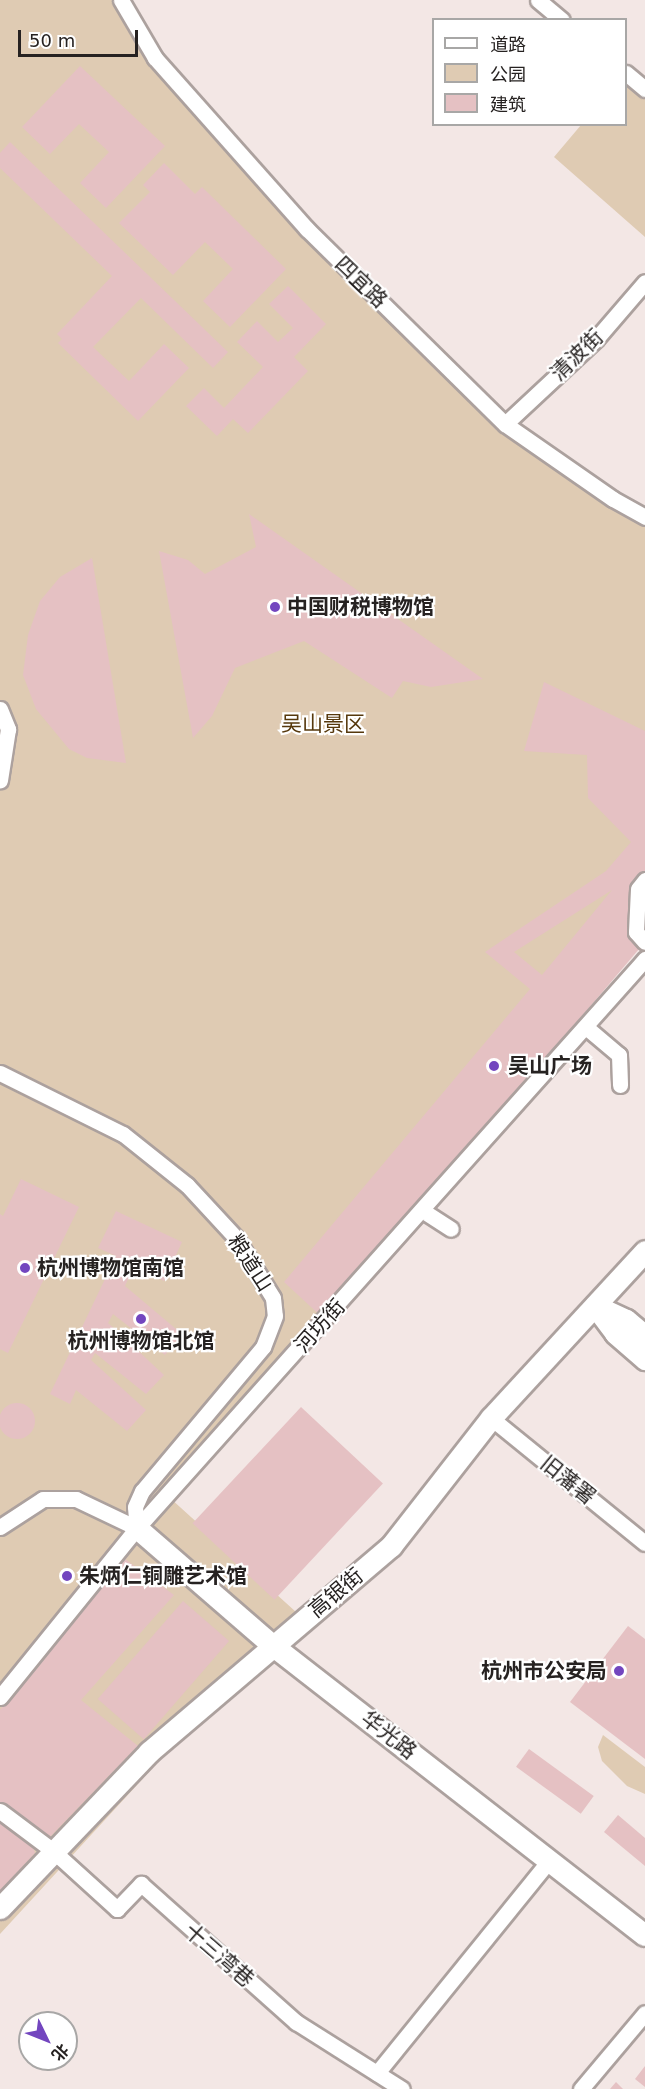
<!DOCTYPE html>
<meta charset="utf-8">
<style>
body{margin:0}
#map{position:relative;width:645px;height:2089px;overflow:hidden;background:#f3e7e5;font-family:"DejaVu Sans","Noto Sans SC",sans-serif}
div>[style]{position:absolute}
.green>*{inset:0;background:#dfcbb3}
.building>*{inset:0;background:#e5c1c3;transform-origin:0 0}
.round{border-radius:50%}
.roads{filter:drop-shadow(2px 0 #aca19e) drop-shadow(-2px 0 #aca19e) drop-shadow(0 2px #aca19e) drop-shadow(0 -2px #aca19e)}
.street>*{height:15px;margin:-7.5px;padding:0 7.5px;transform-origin:7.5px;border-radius:7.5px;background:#fff}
.secondary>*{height:21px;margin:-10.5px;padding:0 10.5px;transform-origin:10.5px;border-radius:10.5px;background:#fff}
.dots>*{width:16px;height:16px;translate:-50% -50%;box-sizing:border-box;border:3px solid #fff;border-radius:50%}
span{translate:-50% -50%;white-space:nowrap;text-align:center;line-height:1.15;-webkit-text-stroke:4.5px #fff;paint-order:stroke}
.street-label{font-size:21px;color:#262221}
.poi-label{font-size:21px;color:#262221;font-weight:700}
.left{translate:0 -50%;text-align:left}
.right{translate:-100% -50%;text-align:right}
.park-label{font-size:21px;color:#56380c}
.legend{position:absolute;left:432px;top:18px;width:195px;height:108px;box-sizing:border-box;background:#fff;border:2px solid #a8a7a6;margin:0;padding:8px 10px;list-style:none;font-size:18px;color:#262221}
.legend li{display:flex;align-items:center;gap:12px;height:30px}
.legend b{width:30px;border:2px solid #a8a7a6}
.north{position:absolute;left:18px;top:2011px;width:60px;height:60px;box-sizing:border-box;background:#fff;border:2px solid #a8a7a6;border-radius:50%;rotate:133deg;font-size:16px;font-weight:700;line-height:24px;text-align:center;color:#262221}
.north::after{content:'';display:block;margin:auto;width:21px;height:27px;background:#7346bf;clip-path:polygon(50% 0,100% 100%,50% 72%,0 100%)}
.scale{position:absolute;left:18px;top:30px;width:120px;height:27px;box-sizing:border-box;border:3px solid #262221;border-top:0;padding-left:8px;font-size:18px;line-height:21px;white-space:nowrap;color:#262221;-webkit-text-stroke:4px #fff;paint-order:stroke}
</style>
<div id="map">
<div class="green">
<div style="clip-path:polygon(0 0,117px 0,205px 121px,486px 403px,645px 523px,645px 903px,170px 1498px,296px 1612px,0 1934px)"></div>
<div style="clip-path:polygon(626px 81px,645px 97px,645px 237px,554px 157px,581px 125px,626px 124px)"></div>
<div style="clip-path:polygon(603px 1735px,645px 1767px,645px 1794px,627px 1786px,602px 1761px,598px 1747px)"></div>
</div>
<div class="building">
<div style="clip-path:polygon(80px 66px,165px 146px,106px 208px,80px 183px,109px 152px,79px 124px,50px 154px,22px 127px)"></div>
<div style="clip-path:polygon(10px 142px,228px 352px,213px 368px,141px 298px,93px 347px,129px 381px,164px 344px,189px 368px,138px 421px,58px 343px,62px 339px,57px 334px,112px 276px,0 168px,0 153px)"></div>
<div style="clip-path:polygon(164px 163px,195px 194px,202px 187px,286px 269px,230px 327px,203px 301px,233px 269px,205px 242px,173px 275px,119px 223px,150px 192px,143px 185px)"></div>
<div style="clip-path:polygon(288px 286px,326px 324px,294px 357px,308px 371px,248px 433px,233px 419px,217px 436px,186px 406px,204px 388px,224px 408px,263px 367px,237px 342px,257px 321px,278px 342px,293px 328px,269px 304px)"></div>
<div style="clip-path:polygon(249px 514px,483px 679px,431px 687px,403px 681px,392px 698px,304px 641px,235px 668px,212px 716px,193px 738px,159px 551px,188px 560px,205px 574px,256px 547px)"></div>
<div style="clip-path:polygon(92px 558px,126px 763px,87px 758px,69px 749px,36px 709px,23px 675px,28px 635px,40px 601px,60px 577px)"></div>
<div style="clip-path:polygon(evenodd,544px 682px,645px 731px,645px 942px,324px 1319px,284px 1282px,530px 989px,485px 952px,606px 871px,631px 842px,588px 798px,587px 755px,524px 751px,544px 682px,612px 890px,542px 975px,514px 952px,612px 890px)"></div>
<div style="clip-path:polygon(21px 1179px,79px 1207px,8px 1353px,0 1349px,0 1214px,3px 1216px)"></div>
<div style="clip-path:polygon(116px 1211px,182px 1242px,164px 1281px,134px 1266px,125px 1286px,182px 1334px,165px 1355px,113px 1314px,108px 1323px,164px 1375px,146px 1394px,95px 1353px,91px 1360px,146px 1410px,127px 1431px,76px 1390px,70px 1404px,50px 1394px,116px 1256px,98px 1248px)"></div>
<div class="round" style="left:-1px;top:1403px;width:36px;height:36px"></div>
<div style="left:301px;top:1407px;width:112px;height:159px;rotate:43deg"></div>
<div style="clip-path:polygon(125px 1559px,174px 1595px,81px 1700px,138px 1746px,47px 1840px,0 1804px,0 1710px,86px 1600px)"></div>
<div style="left:183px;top:1601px;width:61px;height:130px;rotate:41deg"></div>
<div style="clip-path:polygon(628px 1626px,645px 1639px,645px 1759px,570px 1702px)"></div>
<div style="left:529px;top:1749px;width:80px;height:22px;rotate:36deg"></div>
<div style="clip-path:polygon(618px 1815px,645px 1838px,645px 1866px,604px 1832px)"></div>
<div style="clip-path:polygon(0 1818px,32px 1843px,35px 1853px,0 1892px)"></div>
<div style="clip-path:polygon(645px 2066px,645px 2087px,635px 2079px)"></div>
<div style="clip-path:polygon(616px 2082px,623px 2089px,610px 2089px)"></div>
</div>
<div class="roads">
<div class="street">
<div style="left:121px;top:0;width:67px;rotate:59.6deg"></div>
<div style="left:155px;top:58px;width:229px;rotate:48.4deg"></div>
<div style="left:307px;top:229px;width:278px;rotate:44.6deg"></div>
<div style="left:505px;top:424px;width:131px;rotate:34.8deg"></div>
<div style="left:613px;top:499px;width:37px;rotate:29deg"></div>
<div style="left:538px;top:0;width:31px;rotate:40deg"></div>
<div style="left:626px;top:73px;width:25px;rotate:40deg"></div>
<div style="left:505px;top:424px;width:125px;rotate:-43deg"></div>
<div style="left:596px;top:339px;width:75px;rotate:-49.3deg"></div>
<div style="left:0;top:709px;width:22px;rotate:68deg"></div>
<div style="left:8px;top:729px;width:52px;rotate:98.9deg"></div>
<div style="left:645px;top:880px;width:11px;rotate:128deg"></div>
<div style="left:638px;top:889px;width:43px;rotate:92.7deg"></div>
<div style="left:636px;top:932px;width:13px;rotate:48deg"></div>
<div style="left:587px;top:1028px;width:42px;rotate:40.2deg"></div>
<div style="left:619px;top:1055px;width:30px;rotate:88deg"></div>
<div style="left:0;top:1073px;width:137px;rotate:26.4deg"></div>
<div style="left:123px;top:1134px;width:82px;rotate:38.6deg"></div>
<div style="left:187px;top:1185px;width:72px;rotate:47.2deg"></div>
<div style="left:236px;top:1238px;width:70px;rotate:58.3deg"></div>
<div style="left:273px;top:1298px;width:18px;rotate:84deg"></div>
<div style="left:275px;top:1316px;width:33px;rotate:111deg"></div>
<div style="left:263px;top:1347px;width:188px;rotate:130deg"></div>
<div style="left:142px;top:1491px;width:17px;rotate:114deg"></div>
<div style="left:135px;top:1507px;width:21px;rotate:85deg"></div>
<div style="left:428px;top:1214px;width:27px;rotate:33deg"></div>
<div style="left:491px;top:1418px;width:198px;rotate:39.1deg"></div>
<div style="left:0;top:1527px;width:51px;rotate:-33.1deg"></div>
<div style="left:43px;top:1499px;width:33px"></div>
<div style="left:76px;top:1499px;width:68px;rotate:25.4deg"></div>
<div style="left:0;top:1697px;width:218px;rotate:-51deg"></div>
<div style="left:137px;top:1528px;width:763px;rotate:-48.24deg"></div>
<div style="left:0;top:1811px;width:65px;rotate:36.9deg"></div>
<div style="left:52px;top:1850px;width:88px;rotate:42.2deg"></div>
<div style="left:117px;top:1909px;width:35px;rotate:-46deg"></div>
<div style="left:141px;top:1884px;width:208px;rotate:41.7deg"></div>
<div style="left:296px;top:2022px;width:125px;rotate:32.3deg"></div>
<div style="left:377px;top:2073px;width:275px;rotate:-51deg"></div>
<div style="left:581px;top:2089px;width:99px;rotate:-49.9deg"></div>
</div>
<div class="secondary">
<div style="left:595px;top:1306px;width:34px;rotate:53deg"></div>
<div style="left:615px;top:1333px;width:40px;rotate:41deg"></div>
<div style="left:598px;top:1307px;width:31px;rotate:25deg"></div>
<div style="left:626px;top:1320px;width:25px;rotate:40deg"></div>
<div style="left:137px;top:1528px;width:179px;rotate:40.9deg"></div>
<div style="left:272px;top:1645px;width:472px;rotate:37.9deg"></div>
<div style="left:0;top:1908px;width:216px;rotate:-46.3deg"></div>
<div style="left:149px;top:1752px;width:318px;rotate:-40.4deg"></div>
<div style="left:391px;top:1546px;width:162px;rotate:-52deg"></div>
<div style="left:491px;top:1418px;width:227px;rotate:-47.3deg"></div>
</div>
</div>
<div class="dots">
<div style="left:275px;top:607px;background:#7346bf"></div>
<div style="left:494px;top:1066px;background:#7346bf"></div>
<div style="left:25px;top:1268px;background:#7346bf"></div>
<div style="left:141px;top:1319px;background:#7346bf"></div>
<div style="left:67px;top:1576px;background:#7346bf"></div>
<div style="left:619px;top:1671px;background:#7346bf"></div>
</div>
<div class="street-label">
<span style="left:361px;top:282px;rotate:44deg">四宜路</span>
<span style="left:577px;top:355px;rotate:-44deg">清波街</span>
<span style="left:250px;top:1263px;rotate:57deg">粮道山</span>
<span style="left:320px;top:1326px;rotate:-48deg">河坊街</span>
<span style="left:568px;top:1480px;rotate:39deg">旧藩署</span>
<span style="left:336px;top:1593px;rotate:-40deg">高银街</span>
<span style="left:389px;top:1735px;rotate:38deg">华光路</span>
<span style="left:219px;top:1955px;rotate:41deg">十三湾巷</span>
</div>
<div class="poi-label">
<span class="left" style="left:287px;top:607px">中国财税博物馆</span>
<span class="left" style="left:508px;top:1066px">吴山广场</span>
<span class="left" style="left:37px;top:1268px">杭州博物馆南馆</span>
<span style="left:141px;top:1341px">杭州博物馆北馆</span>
<span class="left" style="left:79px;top:1576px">朱炳仁铜雕艺术馆</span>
<span class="right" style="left:607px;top:1671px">杭州市公安局</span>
</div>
<div class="park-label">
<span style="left:323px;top:724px">吴山景区</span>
</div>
<ul class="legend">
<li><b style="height:8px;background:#fff"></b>道路</li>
<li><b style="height:16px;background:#dfcbb3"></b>公园</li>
<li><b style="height:16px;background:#e5c1c3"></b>建筑</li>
</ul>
<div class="north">北</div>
<div class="scale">50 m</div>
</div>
